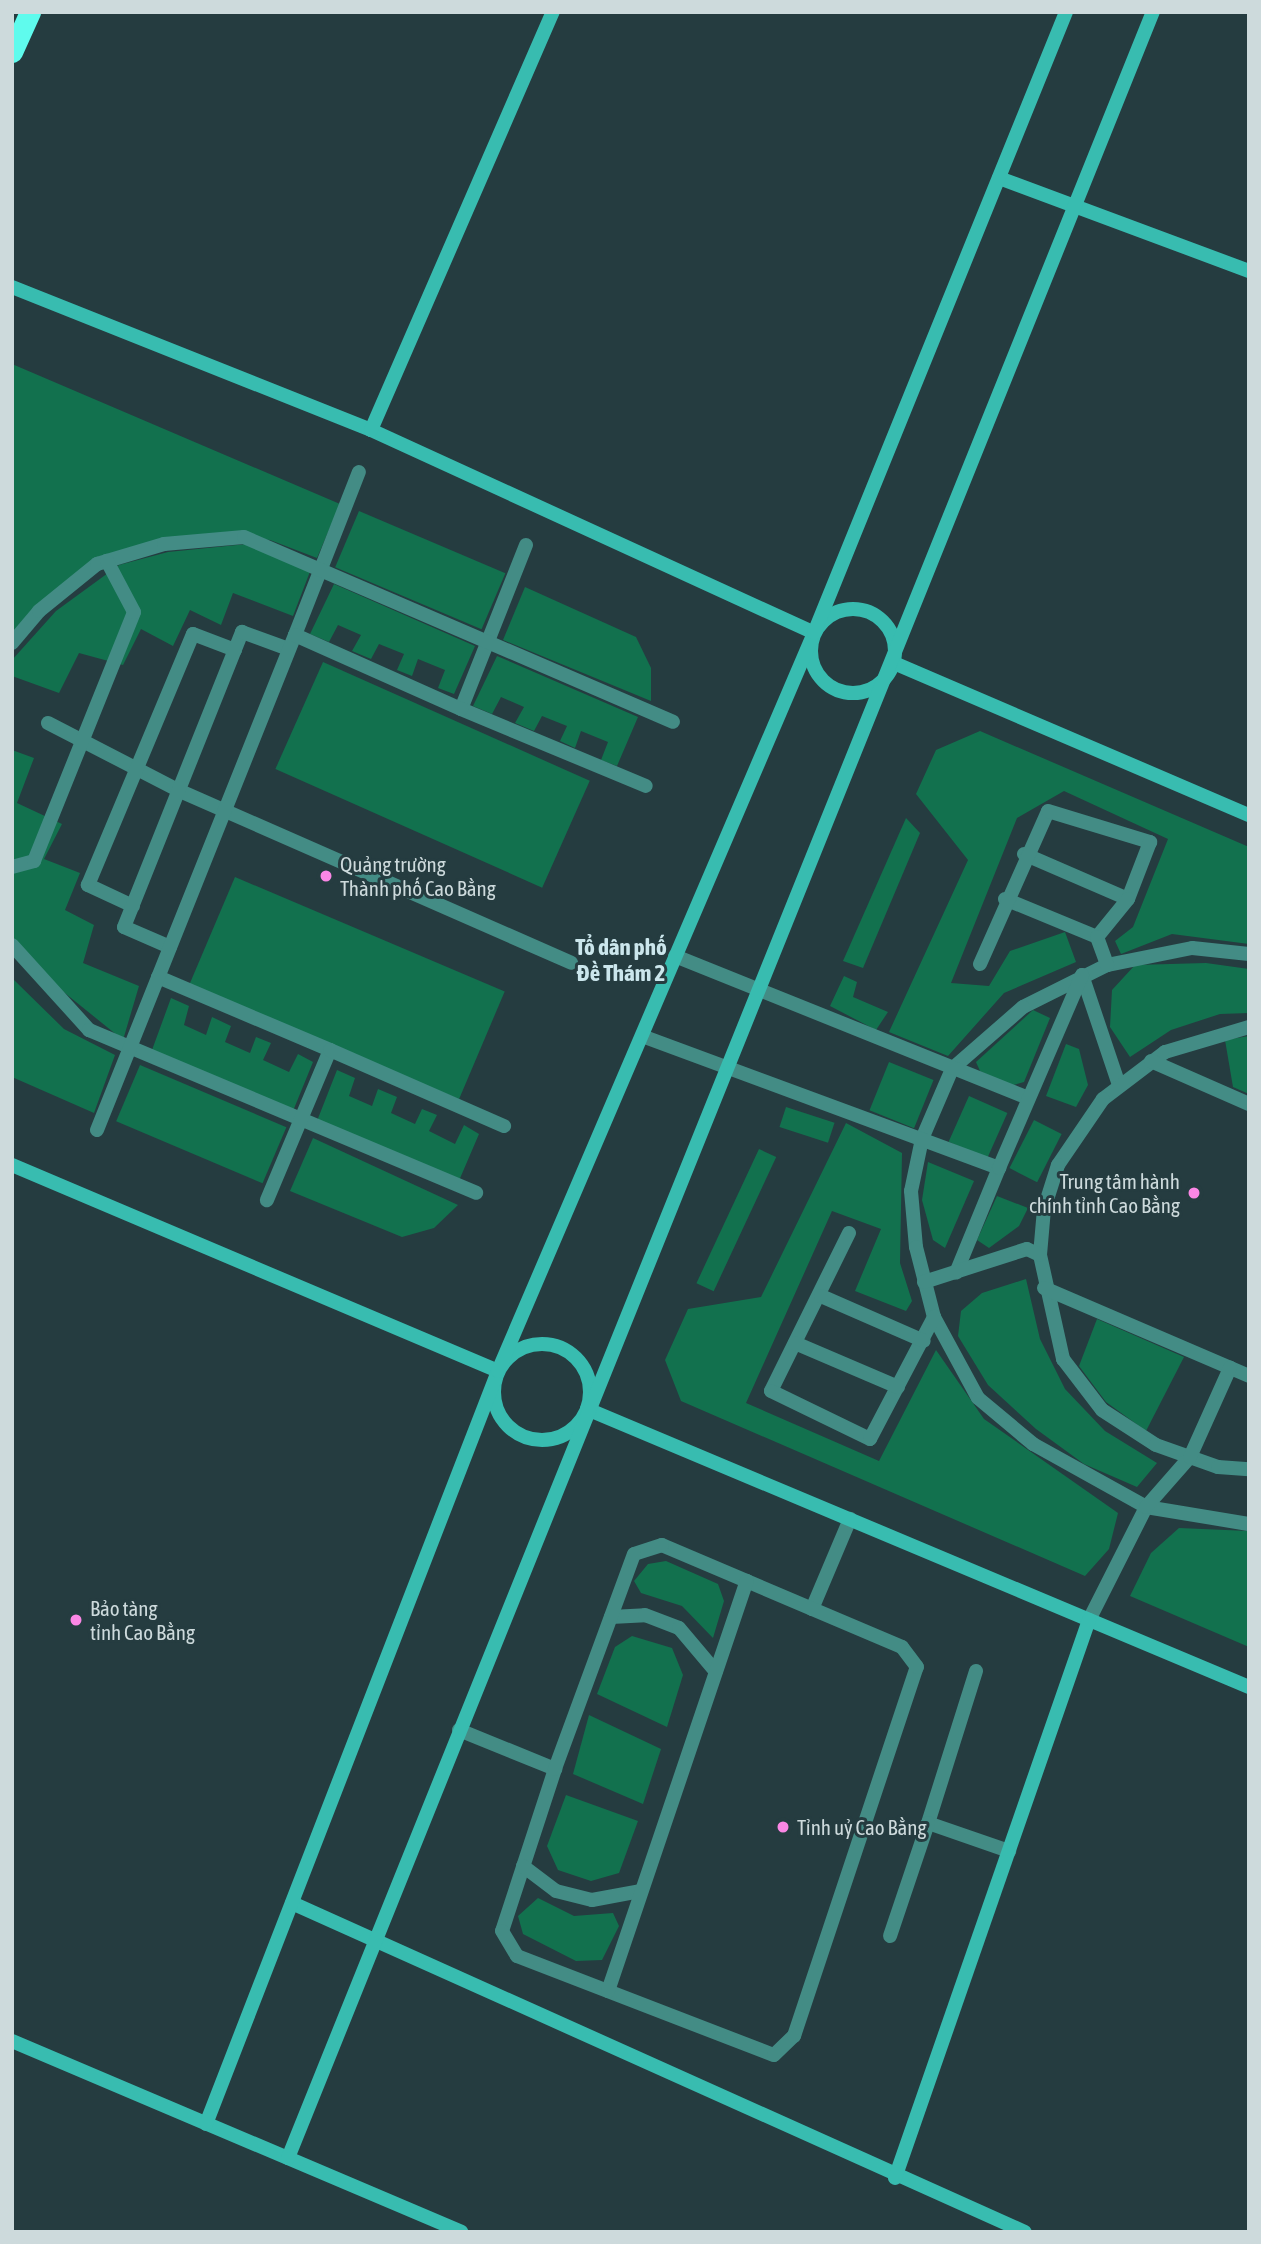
<!DOCTYPE html>
<meta charset="utf-8">
<style>
body{margin:0}
#map{position:relative;width:1261px;height:2244px;overflow:hidden;background:#253c40;font-family:"Asap Condensed",sans-serif}
div>[style]{position:absolute}
.green>*{inset:0;background:#12714e;transform-origin:0 0}
.street>*{height:14px;margin:-7px;padding:0 7px;transform-origin:7px;border-radius:7px;background:#438c85}
.secondary>*{height:14px;margin:-7px;padding:0 7px;transform-origin:7px;border-radius:7px;background:#38bcb0}
.secondary>.ring{margin:-7px;padding:0;box-sizing:content-box;background:none;border:14px solid #38bcb0;border-radius:50%}
.highway>*{height:21px;margin:-10.5px;padding:0 10.5px;transform-origin:10.5px;border-radius:10.5px;background:#5ffbed}
.dots>*{width:19px;height:19px;translate:-50% -50%;box-sizing:border-box;border:4px solid #253c40;border-radius:50%}
span{translate:-50% -50%;white-space:nowrap;text-align:center;line-height:1.15;-webkit-text-stroke:6px #253c40;paint-order:stroke}
.poi-label{font-size:21px;color:#cddadc}
.left{translate:0 -50%;text-align:left}
.right{translate:-100% -50%;text-align:right}
.neighbourhood-label{font-size:23px;color:#cbe6ec;font-weight:700}
.frame{position:absolute;inset:0;border:14px solid #cddadc;pointer-events:none}
</style>
<div id="map">
<div class="green">
<div style="clip-path:polygon(12px 364px,340px 504px,317px 558px,270px 540px,239px 537px,110px 555px,12px 639px)"></div>
<div style="left:359px;top:511px;width:159px;height:61px;rotate:23deg"></div>
<div style="clip-path:polygon(247px 544px,311px 569px,293px 616px,233px 593px,221px 625px,190px 610px,173px 646px,141px 629px,123px 665px,79px 653px,59px 693px,12px 676px,12px 660px,56px 611px,119px 565px,168px 552px)"></div>
<div style="clip-path:polygon(334px 584px,475px 646px,454px 694px,438px 688px,445px 670px,418px 659px,412px 676px,397px 670px,404px 654px,379px 644px,371px 659px,352px 651px,361px 635px,338px 625px,329px 642px,310px 634px)"></div>
<div style="clip-path:polygon(525px 587px,636px 637px,651px 668px,651px 701px,503px 640px)"></div>
<div style="clip-path:polygon(497px 656px,638px 717px,617px 766px,601px 760px,608px 742px,581px 731px,575px 748px,560px 741px,567px 726px,542px 716px,534px 731px,515px 723px,524px 707px,501px 697px,492px 714px,473px 706px)"></div>
<div style="left:323px;top:662px;width:292px;height:117px;rotate:24deg"></div>
<div style="clip-path:polygon(980px 731px,1249px 847px,1249px 944px,1172px 934px,1121px 954px,1115px 941px,1133px 927px,1168px 839px,1064px 791px,1017px 818px,951px 983px,989px 986px,1010px 951px,1065px 932px,1076px 962px,1004px 993px,948px 1056px,889px 1032px,968px 860px,916px 794px,936px 750px)"></div>
<div style="clip-path:polygon(12px 750px,34px 758px,17px 803px,62px 824px,44px 859px,80px 873px,65px 910px,94px 925px,83px 963px,139px 986px,123px 1040px,29px 964px,12px 938px)"></div>
<div style="clip-path:polygon(906px 818px,920px 833px,863px 968px,843px 961px)"></div>
<div style="left:235px;top:877px;width:293px;height:117px;rotate:23deg"></div>
<div style="clip-path:polygon(1206px 963px,1249px 969px,1249px 1013px,1220px 1014px,1171px 1030px,1130px 1057px,1110px 1027px,1112px 990px,1135px 965px)"></div>
<div style="clip-path:polygon(844px 976px,857px 982px,853px 997px,888px 1012px,876px 1030px,830px 1006px)"></div>
<div style="clip-path:polygon(12px 978px,64px 1029px,115px 1055px,94px 1113px,12px 1077px)"></div>
<div style="clip-path:polygon(171px 998px,189px 1006px,184px 1025px,206px 1035px,212px 1017px,231px 1026px,225px 1042px,250px 1053px,256px 1037px,271px 1043px,263px 1060px,289px 1072px,298px 1054px,313px 1062px,293px 1111px,152px 1050px)"></div>
<div style="clip-path:polygon(1033px 1010px,1050px 1018px,1024px 1082px,1010px 1086px,980px 1071px,976px 1062px)"></div>
<div style="clip-path:polygon(1249px 1036px,1249px 1094px,1233px 1087px,1225px 1040px)"></div>
<div style="clip-path:polygon(1066px 1044px,1079px 1049px,1088px 1085px,1076px 1107px,1046px 1096px)"></div>
<div style="left:889px;top:1062px;width:48px;height:52px;rotate:22deg"></div>
<div style="left:140px;top:1065px;width:159px;height:61px;rotate:23deg"></div>
<div style="clip-path:polygon(337px 1070px,355px 1078px,349px 1096px,372px 1106px,378px 1089px,397px 1097px,391px 1113px,415px 1124px,422px 1109px,437px 1115px,429px 1131px,455px 1144px,464px 1125px,479px 1134px,458px 1183px,317px 1121px)"></div>
<div style="left:969px;top:1096px;width:42px;height:50px;rotate:24deg"></div>
<div style="left:786px;top:1107px;width:51px;height:21px;rotate:18deg"></div>
<div style="left:1034px;top:1120px;width:31px;height:54px;rotate:27deg"></div>
<div style="clip-path:polygon(846px 1123px,902px 1153px,900px 1263px,912px 1301px,906px 1311px,855px 1291px,881px 1229px,832px 1211px,746px 1403px,879px 1461px,936px 1350px,984px 1419px,1118px 1513px,1109px 1549px,1085px 1576px,681px 1401px,665px 1360px,688px 1309px,761px 1297px)"></div>
<div style="clip-path:polygon(313px 1138px,458px 1205px,434px 1228px,402px 1237px,290px 1191px)"></div>
<div style="left:759px;top:1149px;width:19px;height:148px;rotate:25deg"></div>
<div style="clip-path:polygon(928px 1162px,974px 1181px,945px 1248px,933px 1240px,922px 1200px)"></div>
<div style="clip-path:polygon(997px 1196px,1028px 1208px,1019px 1226px,989px 1248px,977px 1240px)"></div>
<div style="clip-path:polygon(1026px 1279px,1040px 1339px,1065px 1389px,1105px 1431px,1157px 1463px,1137px 1487px,1084px 1464px,1036px 1429px,988px 1385px,958px 1336px,961px 1311px,982px 1293px)"></div>
<div style="clip-path:polygon(1097px 1319px,1184px 1357px,1146px 1431px,1106px 1402px,1079px 1366px)"></div>
<div style="clip-path:polygon(1179px 1528px,1249px 1531px,1249px 1647px,1130px 1596px,1151px 1553px)"></div>
<div style="clip-path:polygon(666px 1561px,718px 1584px,724px 1601px,713px 1638px,682px 1606px,641px 1593px,634px 1581px,648px 1564px)"></div>
<div style="clip-path:polygon(632px 1636px,672px 1648px,683px 1675px,667px 1727px,597px 1694px,615px 1647px)"></div>
<div style="clip-path:polygon(589px 1715px,661px 1749px,643px 1804px,573px 1774px)"></div>
<div style="clip-path:polygon(566px 1795px,638px 1821px,619px 1873px,591px 1881px,558px 1870px,547px 1846px)"></div>
<div style="clip-path:polygon(538px 1898px,574px 1916px,613px 1913px,619px 1926px,602px 1960px,576px 1961px,523px 1934px,518px 1916px)"></div>
</div>
<div class="street">
<div style="left:526px;top:545px;width:176px;rotate:111.6deg"></div>
<div style="left:461px;top:709px;width:200px;rotate:22.6deg"></div>
<div style="left:295px;top:635px;width:175px;rotate:-68.6deg"></div>
<div style="left:12px;top:643px;width:42px;rotate:-49.8deg"></div>
<div style="left:39px;top:611px;width:75px;rotate:-39deg"></div>
<div style="left:97px;top:564px;width:70px;rotate:-16.6deg"></div>
<div style="left:164px;top:544px;width:80px;rotate:-5deg"></div>
<div style="left:244px;top:537px;width:467px;rotate:23.3deg"></div>
<div style="left:48px;top:723px;width:148px;rotate:27.3deg"></div>
<div style="left:180px;top:791px;width:427px;rotate:23.7deg"></div>
<div style="left:1024px;top:854px;width:113px;rotate:23.4deg"></div>
<div style="left:12px;top:867px;width:23px;rotate:-15deg"></div>
<div style="left:34px;top:861px;width:268px;rotate:-68.1deg"></div>
<div style="left:134px;top:612px;width:58px;rotate:-117.9deg"></div>
<div style="left:1005px;top:899px;width:100px;rotate:22.4deg"></div>
<div style="left:133px;top:906px;width:50px;rotate:-155deg"></div>
<div style="left:88px;top:885px;width:272px;rotate:-67.3deg"></div>
<div style="left:193px;top:634px;width:45px;rotate:20.9deg"></div>
<div style="left:12px;top:945px;width:115px;rotate:47.8deg"></div>
<div style="left:89px;top:1030px;width:420px;rotate:22.8deg"></div>
<div style="left:170px;top:947px;width:50px;rotate:-156.5deg"></div>
<div style="left:124px;top:927px;width:318px;rotate:-68.2deg"></div>
<div style="left:242px;top:632px;width:47px;rotate:20deg"></div>
<div style="left:1249px;top:954px;width:57px;rotate:-174deg"></div>
<div style="left:1192px;top:948px;width:87px;rotate:168.7deg"></div>
<div style="left:1107px;top:965px;width:94px;rotate:153.4deg"></div>
<div style="left:1023px;top:1007px;width:94px;rotate:138.9deg"></div>
<div style="left:952px;top:1069px;width:76px;rotate:113.2deg"></div>
<div style="left:922px;top:1139px;width:53px;rotate:101.9deg"></div>
<div style="left:911px;top:1191px;width:56px;rotate:84.9deg"></div>
<div style="left:916px;top:1247px;width:72px;rotate:75.6deg"></div>
<div style="left:934px;top:1317px;width:92px;rotate:61.5deg"></div>
<div style="left:978px;top:1398px;width:72px;rotate:39.9deg"></div>
<div style="left:1033px;top:1444px;width:129px;rotate:29.1deg"></div>
<div style="left:1146px;top:1507px;width:104px;rotate:9.4deg"></div>
<div style="left:675px;top:956px;width:381px;rotate:21.9deg"></div>
<div style="left:980px;top:964px;width:167px;rotate:-66deg"></div>
<div style="left:1048px;top:811px;width:107px;rotate:16.9deg"></div>
<div style="left:1150px;top:842px;width:61px;rotate:111.1deg"></div>
<div style="left:1128px;top:899px;width:49px;rotate:129.2deg"></div>
<div style="left:1097px;top:937px;width:30px;rotate:70deg"></div>
<div style="left:1082px;top:975px;width:116px;rotate:71.4deg"></div>
<div style="left:158px;top:977px;width:187px;rotate:23deg"></div>
<div style="left:330px;top:1050px;width:163px;rotate:112.8deg"></div>
<div style="left:1249px;top:1027px;width:88px;rotate:163.4deg"></div>
<div style="left:1165px;top:1052px;width:78px;rotate:142.8deg"></div>
<div style="left:1103px;top:1099px;width:80px;rotate:124.3deg"></div>
<div style="left:1058px;top:1165px;width:46px;rotate:107.7deg"></div>
<div style="left:1044px;top:1209px;width:46px;rotate:95deg"></div>
<div style="left:1040px;top:1255px;width:107px;rotate:77.5deg"></div>
<div style="left:1063px;top:1359px;width:64px;rotate:52.6deg"></div>
<div style="left:1102px;top:1410px;width:64px;rotate:32.9deg"></div>
<div style="left:1156px;top:1445px;width:66px;rotate:19.5deg"></div>
<div style="left:1218px;top:1467px;width:31px;rotate:4deg"></div>
<div style="left:642px;top:1036px;width:381px;rotate:20.3deg"></div>
<div style="left:999px;top:1168px;width:113px;rotate:112.3deg"></div>
<div style="left:330px;top:1050px;width:190px;rotate:23.6deg"></div>
<div style="left:1151px;top:1061px;width:107px;rotate:23.7deg"></div>
<div style="left:97px;top:1130px;width:533px;rotate:-68.2deg"></div>
<div style="left:295px;top:635px;width:182px;rotate:24deg"></div>
<div style="left:999px;top:1168px;width:210px;rotate:-66.7deg"></div>
<div style="left:849px;top:1233px;width:176px;rotate:116.3deg"></div>
<div style="left:771px;top:1391px;width:110px;rotate:25.9deg"></div>
<div style="left:870px;top:1439px;width:138px;rotate:-62.3deg"></div>
<div style="left:924px;top:1282px;width:108px;rotate:-17.8deg"></div>
<div style="left:1027px;top:1249px;width:14px;rotate:25deg"></div>
<div style="left:1044px;top:1288px;width:223px;rotate:23.2deg"></div>
<div style="left:821px;top:1296px;width:112px;rotate:23.6deg"></div>
<div style="left:795px;top:1343px;width:112px;rotate:23.1deg"></div>
<div style="left:812px;top:1609px;width:98px;rotate:-67.1deg"></div>
<div style="left:611px;top:1617px;width:34px;rotate:-3deg"></div>
<div style="left:645px;top:1615px;width:36px;rotate:21deg"></div>
<div style="left:679px;top:1628px;width:57px;rotate:49.9deg"></div>
<div style="left:1089px;top:1620px;width:127px;rotate:-63.2deg"></div>
<div style="left:1146px;top:1507px;width:67px;rotate:-48.7deg"></div>
<div style="left:1190px;top:1457px;width:98px;rotate:-65.8deg"></div>
<div style="left:976px;top:1671px;width:159px;rotate:107.5deg"></div>
<div style="left:928px;top:1823px;width:86px;rotate:19.1deg"></div>
<div style="left:459px;top:1730px;width:104px;rotate:22.1deg"></div>
<div style="left:555px;top:1769px;width:170px;rotate:108.1deg"></div>
<div style="left:502px;top:1931px;width:29px;rotate:59deg"></div>
<div style="left:517px;top:1956px;width:275px;rotate:21.1deg"></div>
<div style="left:774px;top:2055px;width:28px;rotate:-44deg"></div>
<div style="left:794px;top:2036px;width:389px;rotate:-71.6deg"></div>
<div style="left:917px;top:1667px;width:25px;rotate:-127deg"></div>
<div style="left:902px;top:1647px;width:261px;rotate:-157deg"></div>
<div style="left:662px;top:1545px;width:29px;rotate:162deg"></div>
<div style="left:634px;top:1554px;width:229px;rotate:110.2deg"></div>
<div style="left:523px;top:1866px;width:41px;rotate:37.1deg"></div>
<div style="left:556px;top:1891px;width:37px;rotate:14deg"></div>
<div style="left:592px;top:1900px;width:50px;rotate:-10.4deg"></div>
<div style="left:890px;top:1936px;width:119px;rotate:-71.4deg"></div>
<div style="left:608px;top:1991px;width:433px;rotate:-71.3deg"></div>
</div>
<div class="secondary">
<div style="left:999px;top:178px;width:267px;rotate:20.4deg"></div>
<div style="left:12px;top:287px;width:386px;rotate:21.7deg"></div>
<div style="left:371px;top:430px;width:487px;rotate:24.6deg"></div>
<div style="left:371px;top:430px;width:456px;rotate:-66.5deg"></div>
<div class="ring" style="left:811px;top:609px;width:70px;height:70px"></div>
<div style="left:894px;top:663px;width:386px;rotate:23.2deg"></div>
<div style="left:12px;top:1165px;width:528px;rotate:22.97deg"></div>
<div class="ring" style="left:494px;top:1344px;width:82px;height:82px"></div>
<div style="left:587px;top:1409px;width:718px;rotate:22.78deg"></div>
<div style="left:292px;top:1903px;width:803px;rotate:24.17deg"></div>
<div style="left:12px;top:2041px;width:488px;rotate:23deg"></div>
<div style="left:206px;top:2124px;width:808px;rotate:-68.8deg"></div>
<div style="left:498px;top:1371px;width:803px;rotate:-66.82deg"></div>
<div style="left:814px;top:633px;width:670px;rotate:-67.91deg"></div>
<div style="left:288px;top:2158px;width:2314px;rotate:-68.05deg"></div>
<div style="left:895px;top:2178px;width:591px;rotate:-70.83deg"></div>
</div>
<div class="highway">
<div style="left:12px;top:52px;width:44px;rotate:-65.8deg"></div>
</div>
<div class="dots">
<div style="left:326px;top:876px;background:#fb87e5"></div>
<div style="left:1194px;top:1193px;background:#fb87e5"></div>
<div style="left:76px;top:1620px;background:#fb87e5"></div>
<div style="left:783px;top:1827px;background:#fb87e5"></div>
</div>
<div class="poi-label">
<span class="left" style="left:340px;top:876px">Quảng trường<br>Thành phố Cao Bằng</span>
<span class="right" style="left:1180px;top:1193px">Trung tâm hành<br>chính tỉnh Cao Bằng</span>
<span class="left" style="left:90px;top:1620px">Bảo tàng<br>tỉnh Cao Bằng</span>
<span class="left" style="left:797px;top:1827px">Tỉnh uỷ Cao Bằng</span>
</div>
<div class="neighbourhood-label">
<span style="left:621px;top:960px">Tổ dân phố<br>Đề Thám 2</span>
</div>
<div class="frame"></div>
</div>
